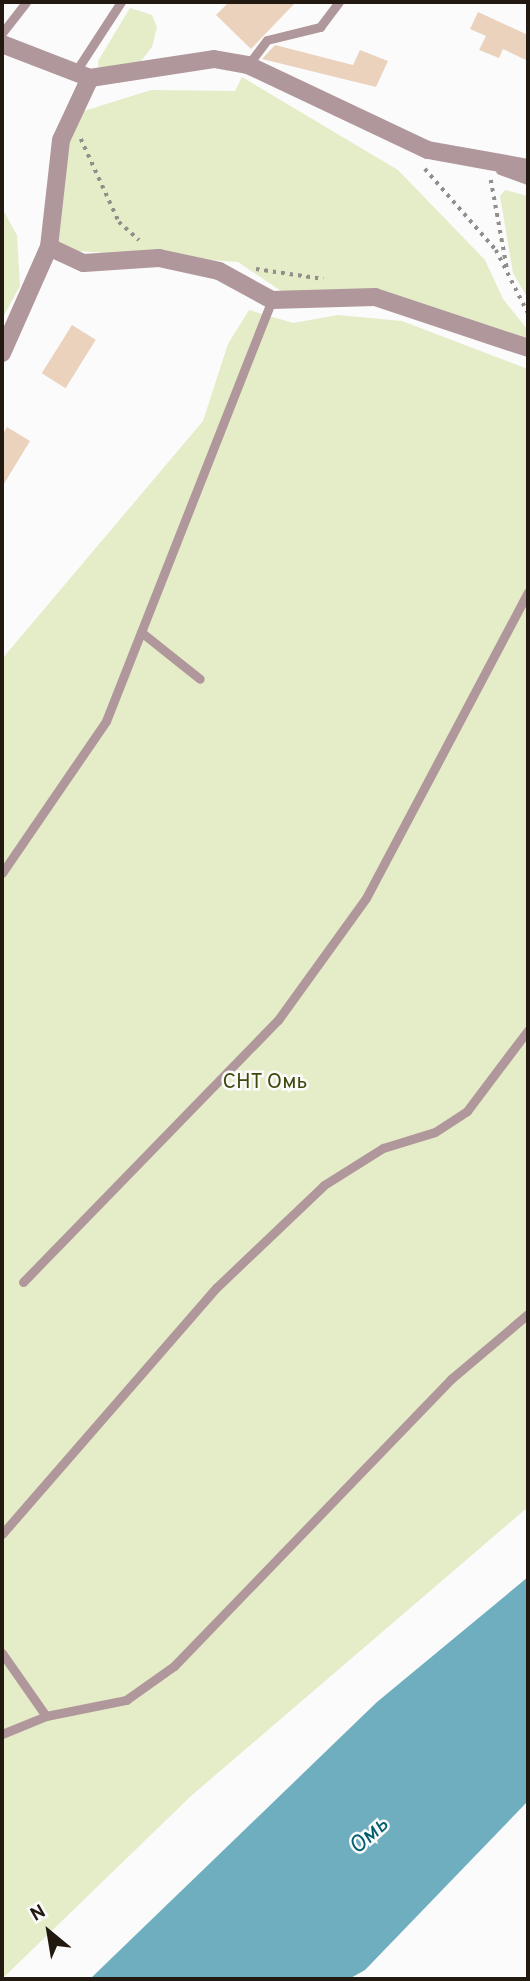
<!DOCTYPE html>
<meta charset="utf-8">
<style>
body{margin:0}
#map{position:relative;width:530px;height:1981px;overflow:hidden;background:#fbfbfb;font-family:Overpass,sans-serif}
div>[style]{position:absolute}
.green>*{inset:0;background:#e5ecc8}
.water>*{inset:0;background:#6faebf}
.building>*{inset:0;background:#ebd2bd;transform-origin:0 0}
.path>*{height:3.5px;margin-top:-1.75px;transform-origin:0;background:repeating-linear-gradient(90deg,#928e8a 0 3.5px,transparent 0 8.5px)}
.service>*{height:9px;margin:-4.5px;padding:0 4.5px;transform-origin:4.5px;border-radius:4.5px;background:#b0979b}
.minor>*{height:18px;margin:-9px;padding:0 9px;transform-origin:9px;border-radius:9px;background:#b0979b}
span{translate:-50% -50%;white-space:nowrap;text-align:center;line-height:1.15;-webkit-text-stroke:5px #fbfbfb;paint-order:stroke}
.park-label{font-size:21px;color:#41480d}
.water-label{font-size:23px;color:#005e70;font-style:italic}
.frame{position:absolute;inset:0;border:4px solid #221911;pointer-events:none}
.north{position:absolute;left:14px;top:1897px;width:70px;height:70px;-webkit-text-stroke:5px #fbfbfb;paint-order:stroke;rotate:330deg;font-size:19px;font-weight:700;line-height:28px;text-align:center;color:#221911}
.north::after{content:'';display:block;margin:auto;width:24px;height:32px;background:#221911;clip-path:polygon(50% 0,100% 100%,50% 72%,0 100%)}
</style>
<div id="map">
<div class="green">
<div style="clip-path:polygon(130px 8px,152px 15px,157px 27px,152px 47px,141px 61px,99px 71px,98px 61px)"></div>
<div style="clip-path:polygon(242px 77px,398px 170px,485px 260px,503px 299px,528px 330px,528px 344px,377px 291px,281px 291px,238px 262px,64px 250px,57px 241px,62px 156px,84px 111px,151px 90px,235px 91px)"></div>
<div style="clip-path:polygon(505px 190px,528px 196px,528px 299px,513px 273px,500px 196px)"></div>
<div style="clip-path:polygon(2px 208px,17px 235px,20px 286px,2px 319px)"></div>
<div style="clip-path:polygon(249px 310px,293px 323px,338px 315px,402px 321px,528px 369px,528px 1507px,191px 1796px,2px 1979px,2px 659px,203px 421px,228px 344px)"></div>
</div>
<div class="water">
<div style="clip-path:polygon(528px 1577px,528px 1801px,365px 1970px,349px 1979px,90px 1979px,377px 1702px)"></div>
</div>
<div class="building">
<div style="clip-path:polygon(229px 2px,296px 2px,251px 49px,216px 15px)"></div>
<div style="clip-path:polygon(478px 12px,528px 35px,528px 61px,503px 49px,499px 58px,479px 50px,486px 36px,470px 29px)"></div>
<div style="clip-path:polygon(275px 45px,353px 65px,360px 50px,388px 61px,376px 87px,262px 59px)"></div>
<div style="left:72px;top:325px;width:28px;height:57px;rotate:32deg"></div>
<div style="clip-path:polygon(7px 427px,30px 441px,2px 487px,2px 436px)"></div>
</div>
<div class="path">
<div style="left:81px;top:139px;width:91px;rotate:65.4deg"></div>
<div style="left:119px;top:222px;width:27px;rotate:42deg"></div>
<div style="left:425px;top:169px;width:108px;rotate:48.8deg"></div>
<div style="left:496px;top:250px;width:71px;rotate:63.1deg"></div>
<div style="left:491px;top:180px;width:89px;rotate:79.7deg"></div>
<div style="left:256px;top:269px;width:68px;rotate:8.5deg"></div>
</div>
<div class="service">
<div style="left:2px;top:33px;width:39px;rotate:-52deg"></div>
<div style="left:248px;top:65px;width:31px;rotate:-53deg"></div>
<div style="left:267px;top:40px;width:55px;rotate:-13.8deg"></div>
<div style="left:320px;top:27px;width:31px;rotate:-53deg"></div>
<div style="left:76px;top:71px;width:82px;rotate:-56.9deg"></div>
<div style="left:500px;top:170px;width:30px;rotate:20deg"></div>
<div style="left:141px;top:632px;width:75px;rotate:38.5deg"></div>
<div style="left:2px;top:873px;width:184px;rotate:-55.6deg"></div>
<div style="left:106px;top:721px;width:453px;rotate:-68.5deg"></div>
<div style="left:23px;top:1282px;width:366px;rotate:-45.8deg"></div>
<div style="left:278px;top:1020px;width:150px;rotate:-54.2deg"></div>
<div style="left:366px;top:898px;width:346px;rotate:-62.1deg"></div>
<div style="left:2px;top:1534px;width:327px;rotate:-49deg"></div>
<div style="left:217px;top:1287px;width:148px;rotate:-43.6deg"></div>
<div style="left:324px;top:1185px;width:70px;rotate:-32.1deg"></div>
<div style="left:383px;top:1148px;width:54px;rotate:-17.1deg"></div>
<div style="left:435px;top:1132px;width:38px;rotate:-33deg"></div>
<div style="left:467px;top:1111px;width:101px;rotate:-53deg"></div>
<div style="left:2px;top:1653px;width:77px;rotate:55.1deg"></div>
<div style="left:2px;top:1734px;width:48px;rotate:-22.2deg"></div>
<div style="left:46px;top:1716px;width:82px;rotate:-11.3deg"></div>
<div style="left:126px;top:1700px;width:59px;rotate:-35.3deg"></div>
<div style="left:174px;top:1666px;width:399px;rotate:-46deg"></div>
<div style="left:451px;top:1379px;width:101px;rotate:-40.2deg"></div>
</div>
<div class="minor">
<div style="left:2px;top:44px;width:94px;rotate:21.1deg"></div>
<div style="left:90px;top:78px;width:125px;rotate:-8.7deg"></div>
<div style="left:214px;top:59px;width:35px;rotate:10deg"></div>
<div style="left:248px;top:65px;width:199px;rotate:25.3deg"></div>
<div style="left:428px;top:150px;width:102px;rotate:10.2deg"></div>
<div style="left:49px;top:247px;width:38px;rotate:25deg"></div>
<div style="left:84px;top:263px;width:75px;rotate:-3.8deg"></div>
<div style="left:159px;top:258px;width:61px;rotate:12.2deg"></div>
<div style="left:219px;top:271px;width:60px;rotate:28.7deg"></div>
<div style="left:272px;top:300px;width:103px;rotate:-1.7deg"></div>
<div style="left:375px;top:297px;width:161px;rotate:18.4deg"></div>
<div style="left:2px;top:353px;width:116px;rotate:-66.1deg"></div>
<div style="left:49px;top:247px;width:108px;rotate:-83.6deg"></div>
<div style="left:61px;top:140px;width:68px;rotate:-64.9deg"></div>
</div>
<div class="park-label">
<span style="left:265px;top:1083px">СНТ Омь</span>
</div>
<div class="water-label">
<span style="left:370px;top:1837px;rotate:-42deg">Омь</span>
</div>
<div class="frame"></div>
<div class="north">N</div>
</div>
